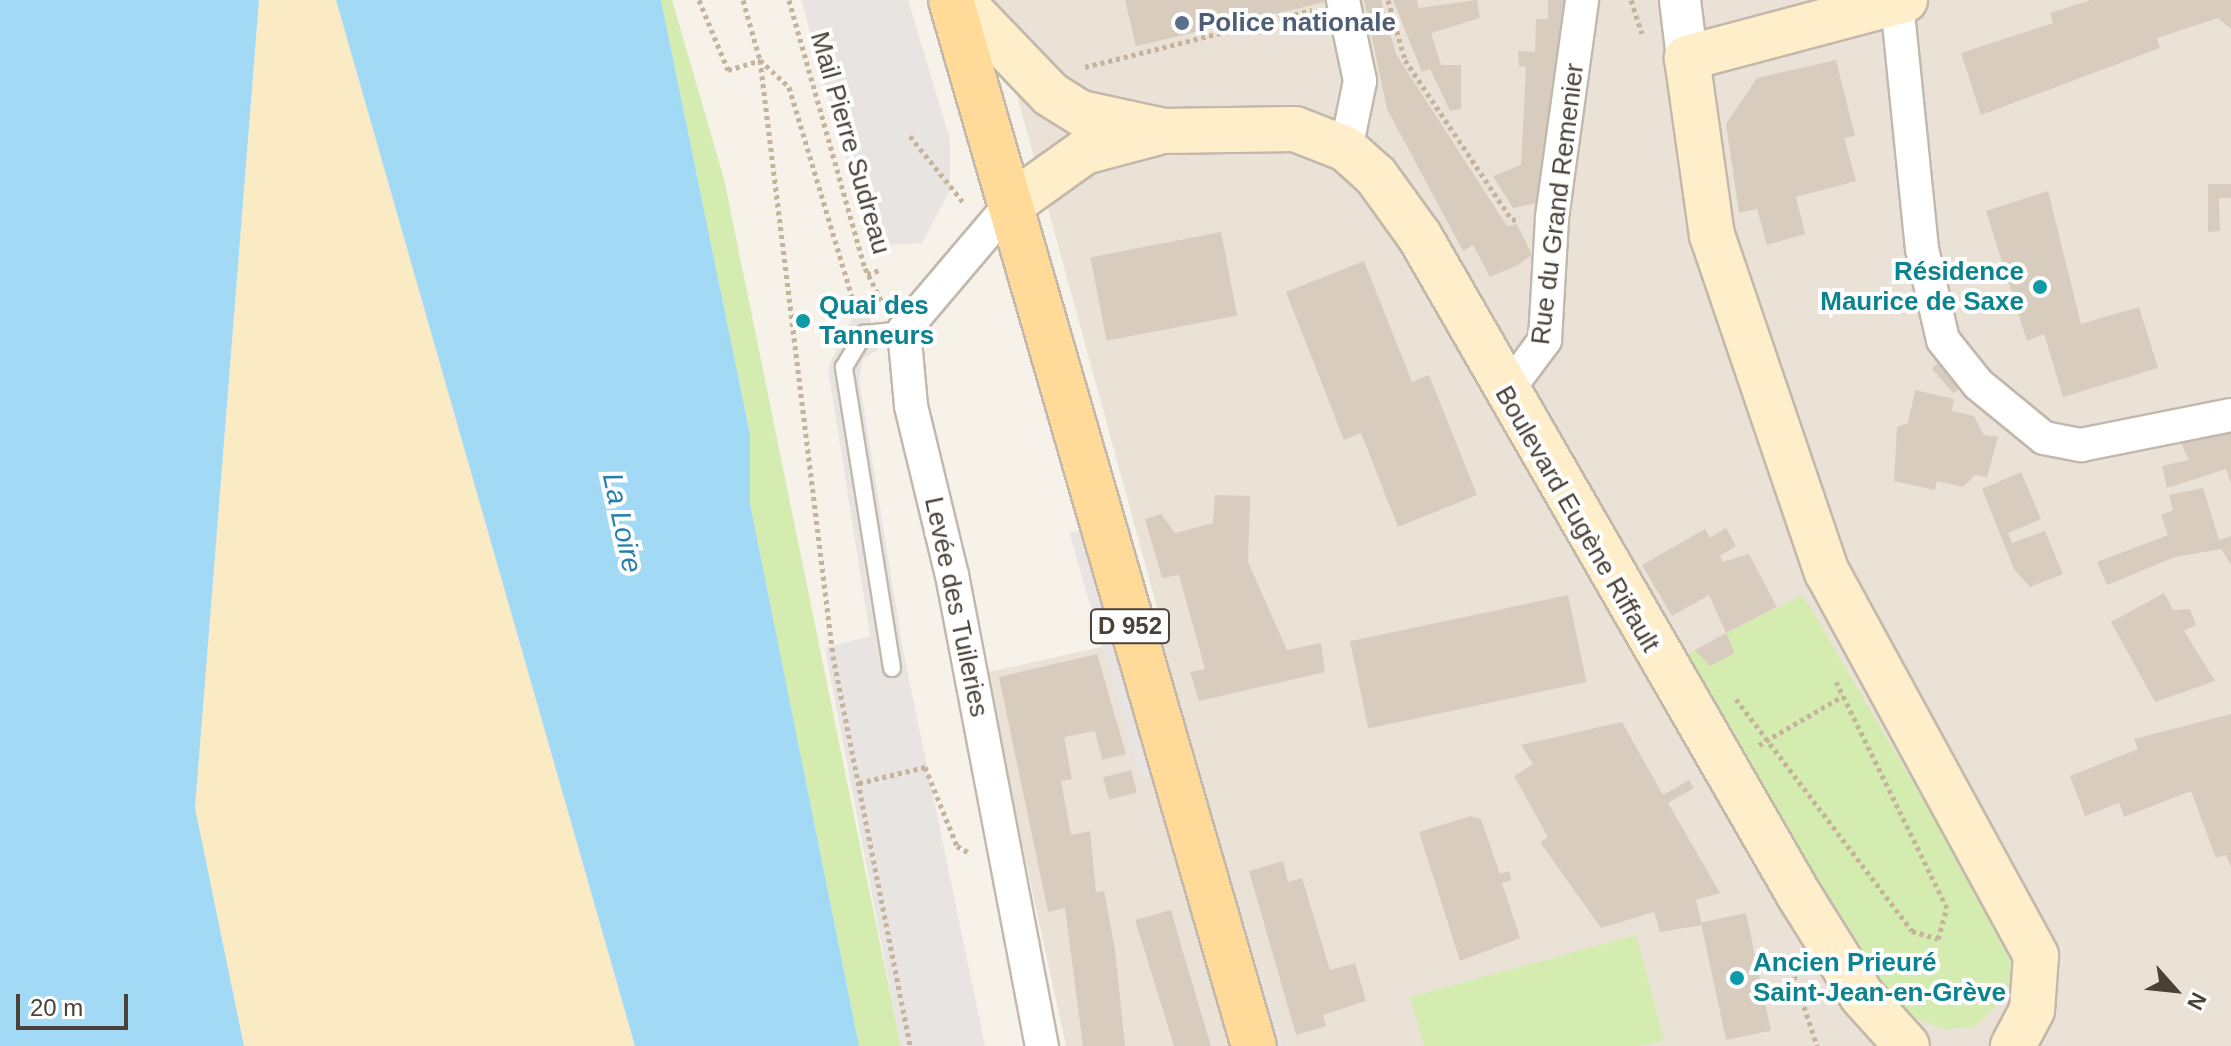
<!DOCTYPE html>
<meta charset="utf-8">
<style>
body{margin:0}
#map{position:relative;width:2231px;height:1046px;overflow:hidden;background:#f6f1e9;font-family:Arial,sans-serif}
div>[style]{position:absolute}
.residential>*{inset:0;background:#eae2d7}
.green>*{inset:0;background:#d5ecb0}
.sand>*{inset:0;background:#fbebc4}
.parking>*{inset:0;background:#e7e4e1;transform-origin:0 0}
.water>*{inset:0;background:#a2daf5}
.building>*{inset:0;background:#d8ccbe;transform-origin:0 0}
.path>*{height:5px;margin-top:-2.5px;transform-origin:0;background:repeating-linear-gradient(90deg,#c5b39b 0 4px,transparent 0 8px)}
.roads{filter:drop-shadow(2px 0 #c2b8ab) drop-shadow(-2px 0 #c2b8ab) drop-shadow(0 2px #c2b8ab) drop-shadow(0 -2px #c2b8ab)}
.service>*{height:16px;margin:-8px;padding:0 8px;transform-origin:8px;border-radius:8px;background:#fff}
.minor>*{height:32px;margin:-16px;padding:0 16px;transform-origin:16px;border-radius:16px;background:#fff}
.tertiary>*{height:40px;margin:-20px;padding:0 20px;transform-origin:20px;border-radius:20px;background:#fff}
.secondary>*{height:44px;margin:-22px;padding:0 22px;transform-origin:22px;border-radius:22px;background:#ffeeca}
.primary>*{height:44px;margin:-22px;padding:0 22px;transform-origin:22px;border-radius:22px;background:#ffda99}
.dots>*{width:22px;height:22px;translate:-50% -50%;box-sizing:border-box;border:4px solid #fff;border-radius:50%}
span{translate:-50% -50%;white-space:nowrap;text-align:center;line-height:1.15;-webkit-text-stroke:8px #fff;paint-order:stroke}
.shield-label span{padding:2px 6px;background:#fff;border:2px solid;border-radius:6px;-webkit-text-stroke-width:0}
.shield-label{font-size:24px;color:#4a4137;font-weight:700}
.service-label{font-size:26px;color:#4e5e75;font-weight:700}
.left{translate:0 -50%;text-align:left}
.street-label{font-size:26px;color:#4a4137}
.culture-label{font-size:26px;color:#0d838f;font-weight:700}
.right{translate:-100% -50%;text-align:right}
.water-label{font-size:28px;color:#257ead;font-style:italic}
.north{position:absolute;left:2135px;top:950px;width:80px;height:80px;-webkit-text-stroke:6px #fff;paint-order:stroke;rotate:117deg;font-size:22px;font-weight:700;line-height:32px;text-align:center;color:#4a4137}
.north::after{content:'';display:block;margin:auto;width:28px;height:36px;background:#4a4137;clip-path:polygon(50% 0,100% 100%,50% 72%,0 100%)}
.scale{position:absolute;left:16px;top:994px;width:112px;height:36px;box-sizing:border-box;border:4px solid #4a4137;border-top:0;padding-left:10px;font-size:24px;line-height:28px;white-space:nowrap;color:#4a4137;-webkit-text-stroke:6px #fff;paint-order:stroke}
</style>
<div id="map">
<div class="residential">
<div style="clip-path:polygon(991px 0,2231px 0,2231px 1046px,1066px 1046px,985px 673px,1164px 633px)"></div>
</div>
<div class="green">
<div style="clip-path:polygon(661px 0,672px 0,724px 179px,901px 1046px,859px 1046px,750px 503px,750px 434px)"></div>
<div style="clip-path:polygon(1803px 595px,2016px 959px,2006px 996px,1974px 1027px,1944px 1029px,1895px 1011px,1675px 663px,1695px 650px,1710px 666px,1735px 653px,1726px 633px)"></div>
<div style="clip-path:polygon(1636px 935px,1664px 1040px,1640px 1046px,1424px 1046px,1410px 997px)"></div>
</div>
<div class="sand">
<div style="clip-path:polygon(259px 0,336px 0,635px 1046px,244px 1046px,195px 808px)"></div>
</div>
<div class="parking">
<div style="clip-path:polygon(801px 0,908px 0,950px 139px,950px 190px,922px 243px,871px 246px)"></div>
<div style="clip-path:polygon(864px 295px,878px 350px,863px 359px,859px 379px,903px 650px,985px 1046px,901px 1046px,825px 648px,870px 636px,828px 367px)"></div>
<div style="left:1081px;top:530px;width:256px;height:12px;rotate:74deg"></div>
<div style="clip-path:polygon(1241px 908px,1260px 976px,1284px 1046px,1272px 1046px,1230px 911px)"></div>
</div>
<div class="water">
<div style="clip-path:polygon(0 0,259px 0,195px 808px,244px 1046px,0 1046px)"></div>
<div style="clip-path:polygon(336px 0,661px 0,750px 434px,750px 503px,859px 1046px,635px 1046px)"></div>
</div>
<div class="building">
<div style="clip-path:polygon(1125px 0,1329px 0,1330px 1px,1136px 46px)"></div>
<div style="clip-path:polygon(1364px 0,1381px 0,1396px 54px,1507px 226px,1517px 224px,1532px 255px,1518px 265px,1490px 277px,1473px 245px,1463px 251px,1387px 109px)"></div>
<div style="clip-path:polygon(1393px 0,1417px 0,1419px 8px,1477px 0,1480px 18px,1431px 33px,1441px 65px,1461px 65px,1461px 109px,1450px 111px,1430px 69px,1422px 72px)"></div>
<div style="clip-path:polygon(1548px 0,1569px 0,1542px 202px,1513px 208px,1493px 176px,1521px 165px,1526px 67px,1519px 66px,1518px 51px,1535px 52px,1536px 19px,1548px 19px)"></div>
<div style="clip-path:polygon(2091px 0,2231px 0,2231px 29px,2218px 18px,2157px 38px,2160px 48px,1981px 115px,1961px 53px,2053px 23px,2050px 13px)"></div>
<div style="clip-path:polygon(1836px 60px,1855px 136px,1844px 138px,1856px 181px,1796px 197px,1805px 234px,1767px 245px,1757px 209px,1739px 213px,1726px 124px,1757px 78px)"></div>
<div style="clip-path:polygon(2208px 184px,2231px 184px,2231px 198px,2219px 198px,2220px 231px,2208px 232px)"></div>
<div style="clip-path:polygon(2048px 191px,2081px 324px,2139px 307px,2158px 368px,2063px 397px,2044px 334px,2027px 341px,1986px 211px)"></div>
<div style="left:1221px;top:232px;width:85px;height:133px;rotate:79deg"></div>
<div style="clip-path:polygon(1364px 261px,1412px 382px,1429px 375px,1477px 495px,1398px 527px,1361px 433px,1344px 440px,1286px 292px)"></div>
<div style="left:1944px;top:358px;width:33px;height:16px;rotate:49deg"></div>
<div style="clip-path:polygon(1915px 390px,1954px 399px,1952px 411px,1974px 416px,1984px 435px,1998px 437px,1987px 477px,1975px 475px,1963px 487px,1937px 481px,1935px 490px,1894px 481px,1897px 427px,1908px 423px)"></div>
<div style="clip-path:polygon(2231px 425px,2231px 483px,2226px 469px,2167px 488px,2162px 466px,2189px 460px,2176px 433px)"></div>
<div style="clip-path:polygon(2021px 472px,2041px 519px,2008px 533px,2012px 543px,2045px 531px,2063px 574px,2030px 587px,2014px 569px,1982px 489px)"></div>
<div style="clip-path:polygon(2203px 488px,2219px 540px,2231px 536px,2231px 565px,2221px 549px,2175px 557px,2107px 585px,2097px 562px,2168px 535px,2161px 515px,2173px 510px,2169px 495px)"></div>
<div style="clip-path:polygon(1215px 495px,1250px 496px,1248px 562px,1287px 650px,1321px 643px,1325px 672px,1199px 701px,1190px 672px,1205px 669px,1179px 575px,1162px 578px,1145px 519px,1161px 514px,1175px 533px,1213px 523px)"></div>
<div style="clip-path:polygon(1726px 528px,1736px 546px,1720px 556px,1723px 562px,1749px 554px,1777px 607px,1726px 633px,1709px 595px,1672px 616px,1642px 565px,1705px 529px,1710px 538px)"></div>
<div style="clip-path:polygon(2164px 593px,2173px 610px,2190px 609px,2196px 625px,2184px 631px,2215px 681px,2155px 702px,2111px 622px)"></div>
<div style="left:1568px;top:595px;width:89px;height:223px;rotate:78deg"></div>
<div style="clip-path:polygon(1726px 633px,1735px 653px,1710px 666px,1695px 650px)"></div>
<div style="clip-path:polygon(1097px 654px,1126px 754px,1102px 760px,1095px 731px,1064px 737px,1072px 779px,1061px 781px,1071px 835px,1090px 831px,1096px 892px,1104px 891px,1115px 950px,1125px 1046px,1083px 1046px,1065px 908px,1048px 912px,999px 677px)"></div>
<div style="clip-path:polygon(2231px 714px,2231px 867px,2226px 855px,2216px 858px,2191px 791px,2124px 817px,2119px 803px,2085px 816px,2070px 776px,2138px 749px,2134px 739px)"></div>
<div style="clip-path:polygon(1622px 722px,1663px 795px,1689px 780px,1694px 788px,1668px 803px,1720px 893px,1696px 900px,1702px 925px,1660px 932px,1654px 912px,1601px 928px,1540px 842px,1548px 837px,1514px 776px,1533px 764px,1521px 745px)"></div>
<div style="left:1131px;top:770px;width:23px;height:29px;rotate:75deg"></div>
<div style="clip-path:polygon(1471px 816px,1481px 819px,1500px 874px,1509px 871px,1511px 880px,1502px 883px,1520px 938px,1460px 961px,1419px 832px)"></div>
<div style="clip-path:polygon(1283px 861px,1288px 882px,1302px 878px,1330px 970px,1355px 963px,1366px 1001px,1323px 1015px,1326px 1026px,1296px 1035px,1249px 871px)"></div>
<div style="clip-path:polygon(1171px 910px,1185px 959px,1211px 1046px,1174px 1046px,1135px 920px)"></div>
<div style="left:1746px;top:913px;width:120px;height:46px;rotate:78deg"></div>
</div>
<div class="path">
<div style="left:699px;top:0;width:76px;rotate:67.5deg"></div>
<div style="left:728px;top:70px;width:34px;rotate:-17deg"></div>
<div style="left:743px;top:0;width:62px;rotate:74.2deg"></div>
<div style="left:760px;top:60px;width:600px;rotate:83.02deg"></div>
<div style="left:833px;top:656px;width:398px;rotate:78.8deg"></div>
<div style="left:789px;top:0;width:279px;rotate:74.2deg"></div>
<div style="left:865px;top:268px;width:40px;rotate:63.4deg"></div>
<div style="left:1388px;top:0;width:62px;rotate:74.2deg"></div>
<div style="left:1405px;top:60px;width:192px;rotate:56.2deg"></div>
<div style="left:1512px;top:220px;width:8px;rotate:-14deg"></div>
<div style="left:1631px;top:0;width:35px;rotate:72deg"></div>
<div style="left:760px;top:60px;width:40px;rotate:43deg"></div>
<div style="left:789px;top:87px;width:234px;rotate:73.3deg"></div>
<div style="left:856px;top:311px;width:26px;rotate:-39deg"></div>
<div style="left:1085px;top:67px;width:234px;rotate:-14.1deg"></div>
<div style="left:910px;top:136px;width:85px;rotate:51.2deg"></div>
<div style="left:867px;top:274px;width:14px;rotate:-17deg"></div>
<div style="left:1736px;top:699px;width:291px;rotate:52.8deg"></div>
<div style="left:1912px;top:931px;width:27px;rotate:17deg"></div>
<div style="left:1938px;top:939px;width:32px;rotate:-74deg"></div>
<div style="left:1947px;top:908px;width:255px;rotate:-116.1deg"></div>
<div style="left:1759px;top:745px;width:97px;rotate:-30.3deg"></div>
<div style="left:859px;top:783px;width:68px;rotate:-13.6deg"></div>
<div style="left:925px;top:767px;width:85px;rotate:67.9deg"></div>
<div style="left:957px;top:846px;width:13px;rotate:29deg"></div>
<div style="left:1789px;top:961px;width:89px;rotate:71.8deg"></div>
</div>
<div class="roads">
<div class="service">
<div style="left:892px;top:668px;width:305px;rotate:-99.1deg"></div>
<div style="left:844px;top:367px;width:39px;rotate:-59deg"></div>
<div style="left:864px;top:334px;width:40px;rotate:-5.7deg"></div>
</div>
<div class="minor">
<div style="left:1343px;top:0;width:83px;rotate:78.1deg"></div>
<div style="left:1360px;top:81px;width:69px;rotate:101.6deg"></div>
<div style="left:1897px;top:3px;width:247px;rotate:84.2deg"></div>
<div style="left:1922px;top:249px;width:93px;rotate:77deg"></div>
<div style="left:1943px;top:340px;width:56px;rotate:51.5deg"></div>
<div style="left:1978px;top:384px;width:85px;rotate:39.3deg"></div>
<div style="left:2044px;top:438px;width:38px;rotate:11deg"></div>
<div style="left:2081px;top:445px;width:153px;rotate:-11.3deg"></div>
<div style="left:1010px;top:205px;width:164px;rotate:130.3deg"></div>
<div style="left:904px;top:330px;width:76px;rotate:84.7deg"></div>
<div style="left:911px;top:406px;width:174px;rotate:76.4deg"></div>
<div style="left:952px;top:575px;width:480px;rotate:79.2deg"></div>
<div style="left:1504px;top:395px;width:69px;rotate:-53.3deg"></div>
<div style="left:1545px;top:340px;width:123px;rotate:-86.7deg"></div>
<div style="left:1552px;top:217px;width:219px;rotate:-82.1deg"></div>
</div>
<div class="tertiary">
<div style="left:1680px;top:0;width:58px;rotate:83.1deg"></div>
</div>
<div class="secondary">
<div style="left:960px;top:0;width:130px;rotate:46.2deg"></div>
<div style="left:1050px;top:94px;width:36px;rotate:32deg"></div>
<div style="left:1081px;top:113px;width:85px;rotate:12.2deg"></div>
<div style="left:1164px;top:131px;width:131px;rotate:-0.9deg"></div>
<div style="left:1295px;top:129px;width:55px;rotate:21.4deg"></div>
<div style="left:1346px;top:149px;width:40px;rotate:42deg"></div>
<div style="left:1376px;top:176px;width:75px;rotate:54.2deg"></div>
<div style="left:1420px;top:237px;width:759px;rotate:60.06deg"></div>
<div style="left:1799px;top:895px;width:119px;rotate:58deg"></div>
<div style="left:1862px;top:996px;width:67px;rotate:48deg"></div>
<div style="left:1905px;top:0;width:226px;rotate:165.1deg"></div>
<div style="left:1687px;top:58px;width:179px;rotate:82deg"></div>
<div style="left:1712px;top:235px;width:356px;rotate:71.2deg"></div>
<div style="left:1827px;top:572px;width:437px;rotate:61.4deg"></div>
<div style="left:2036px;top:956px;width:54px;rotate:94.2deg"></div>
<div style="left:2032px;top:1010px;width:41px;rotate:117.8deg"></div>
<div style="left:1010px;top:205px;width:91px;rotate:-35.6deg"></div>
<div style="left:1084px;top:152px;width:74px;rotate:-14.8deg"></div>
</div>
<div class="primary">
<div style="left:951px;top:0;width:1089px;rotate:73.85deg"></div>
</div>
</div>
<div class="dots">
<div style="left:1182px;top:23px;background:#5c6f8a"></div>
<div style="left:2040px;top:287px;background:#0f9aa8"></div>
<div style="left:803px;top:321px;background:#0f9aa8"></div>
<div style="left:1737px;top:978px;background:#0f9aa8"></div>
</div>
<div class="shield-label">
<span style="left:1130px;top:626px">D 952</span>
</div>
<div class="service-label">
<span class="left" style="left:1198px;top:23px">Police nationale</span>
</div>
<div class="street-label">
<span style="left:850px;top:143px;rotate:74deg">Mail Pierre Sudreau</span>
<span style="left:1558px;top:204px;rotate:-83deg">Rue du Grand Remenier</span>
<span style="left:1577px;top:519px;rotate:60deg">Boulevard Eugène Riffault</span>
<span style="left:956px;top:607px;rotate:78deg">Levée des Tuileries</span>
</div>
<div class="culture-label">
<span class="right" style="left:2024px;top:287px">Résidence<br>Maurice de Saxe</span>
<span class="left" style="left:819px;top:321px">Quai des<br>Tanneurs</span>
<span class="left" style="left:1753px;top:978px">Ancien Prieuré<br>Saint-Jean-en-Grève</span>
</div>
<div class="water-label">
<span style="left:622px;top:523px;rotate:78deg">La Loire</span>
</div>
<div class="north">N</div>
<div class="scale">20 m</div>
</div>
